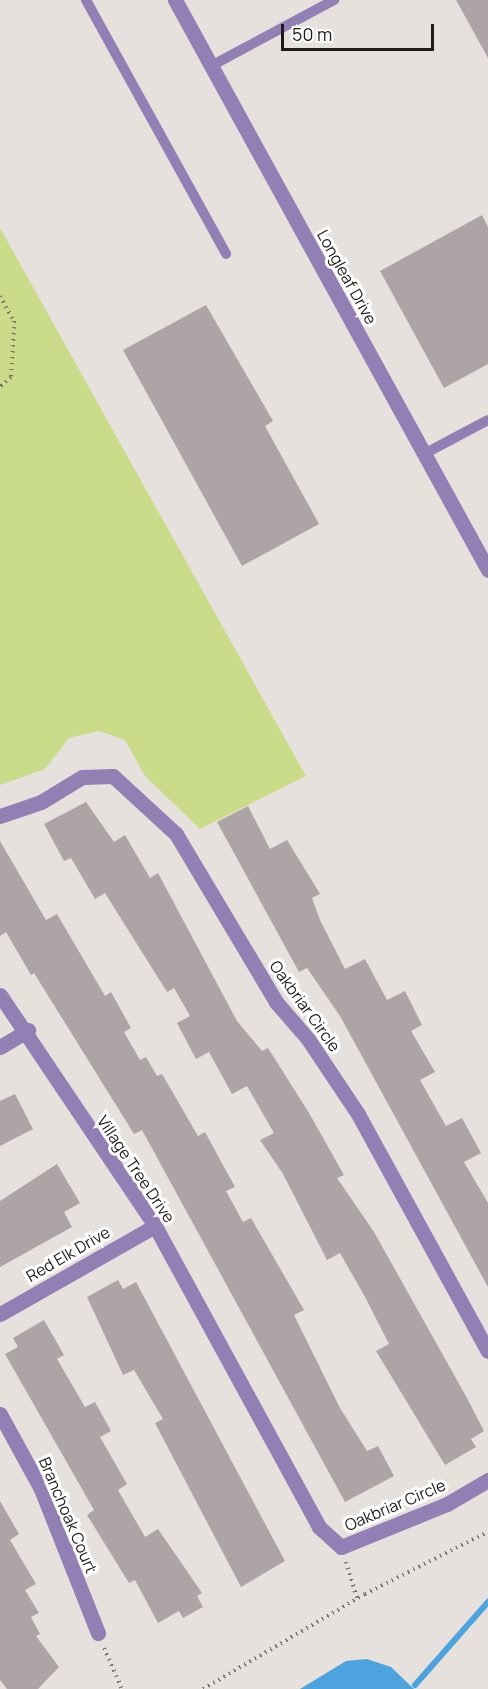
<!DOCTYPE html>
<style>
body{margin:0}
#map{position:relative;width:488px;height:1689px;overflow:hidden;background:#e7e1dd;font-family:Manrope,sans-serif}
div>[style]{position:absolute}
.green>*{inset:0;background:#cadc89}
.water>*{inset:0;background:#4ca3dd}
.stream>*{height:6px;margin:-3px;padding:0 3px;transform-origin:3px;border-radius:3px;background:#4ca3dd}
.building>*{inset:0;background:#ada5a5}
.path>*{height:4px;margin-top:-2px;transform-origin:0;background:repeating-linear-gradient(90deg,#797572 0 1.5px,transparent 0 6px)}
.service>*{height:10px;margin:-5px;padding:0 5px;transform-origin:5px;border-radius:5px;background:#927fb4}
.minor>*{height:15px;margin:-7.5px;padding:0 7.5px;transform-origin:7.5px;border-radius:7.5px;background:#927fb4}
span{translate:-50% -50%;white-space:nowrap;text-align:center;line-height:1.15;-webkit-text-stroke:6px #fff;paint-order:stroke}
.street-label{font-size:16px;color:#1e1c1a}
.scale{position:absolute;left:281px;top:24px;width:153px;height:27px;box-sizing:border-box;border:3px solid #1e1c1a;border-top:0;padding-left:8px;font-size:18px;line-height:21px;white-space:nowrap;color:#1e1c1a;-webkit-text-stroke:4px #fff;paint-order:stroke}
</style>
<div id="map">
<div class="green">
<div style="clip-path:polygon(0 228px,306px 776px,200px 829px,145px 776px,125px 740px,99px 731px,69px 738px,45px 769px,0 785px)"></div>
</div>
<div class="water">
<div style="clip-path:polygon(367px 1659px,391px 1667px,414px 1689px,300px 1689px,346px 1661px)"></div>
</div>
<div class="stream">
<div style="left:415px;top:1685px;width:111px;rotate:-48.7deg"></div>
</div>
<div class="building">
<div style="clip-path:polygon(456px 0,488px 0,488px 58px)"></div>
<div style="clip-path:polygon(482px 215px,488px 227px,488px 364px,444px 388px,380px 271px)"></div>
<div style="clip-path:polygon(206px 305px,273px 421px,265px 426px,319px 524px,242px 566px,123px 350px)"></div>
<div style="clip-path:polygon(86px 802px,114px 842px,125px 835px,150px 878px,158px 873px,237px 1021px,262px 1051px,268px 1048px,309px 1113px,344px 1175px,337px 1178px,374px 1232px,467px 1398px,484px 1431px,471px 1439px,476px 1447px,445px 1465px,376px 1351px,389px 1344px,365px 1297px,340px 1253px,327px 1260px,283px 1174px,260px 1140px,274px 1133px,247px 1086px,232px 1094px,209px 1052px,196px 1059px,177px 1023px,190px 1016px,174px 988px,167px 992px,105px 893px,95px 899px,71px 858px,64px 861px,44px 824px)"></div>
<div style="clip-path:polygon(248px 806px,270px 849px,287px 840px,311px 879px,320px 894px,312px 898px,320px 920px,345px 969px,365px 959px,387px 1000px,405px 991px,422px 1025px,411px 1031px,435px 1072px,420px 1080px,446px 1126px,462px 1118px,481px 1153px,464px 1162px,488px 1203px,488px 1287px,340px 1016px,307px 968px,299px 972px,217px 822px)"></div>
<div style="clip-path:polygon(0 841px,46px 920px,57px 914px,105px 996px,111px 992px,131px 1028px,124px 1032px,140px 1060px,146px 1057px,157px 1076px,162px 1074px,198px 1136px,205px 1132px,235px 1187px,226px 1191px,243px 1222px,251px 1218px,304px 1310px,294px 1315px,340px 1408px,367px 1451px,378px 1446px,394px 1476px,345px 1502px,142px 1130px,134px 1134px,34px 973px,31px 975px,6px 932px,0 936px)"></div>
<div style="clip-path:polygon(15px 1094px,33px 1129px,0 1146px,0 1101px)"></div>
<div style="clip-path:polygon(57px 1164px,80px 1203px,64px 1212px,72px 1227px,0 1267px,0 1201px)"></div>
<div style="clip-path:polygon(118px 1280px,123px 1289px,136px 1282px,285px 1561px,241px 1587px,155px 1423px,163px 1419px,134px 1370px,123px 1375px,87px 1297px)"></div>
<div style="clip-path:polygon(44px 1320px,64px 1355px,57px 1359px,85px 1407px,95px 1402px,111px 1431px,100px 1437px,127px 1484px,118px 1490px,145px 1537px,158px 1529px,202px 1593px,197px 1596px,203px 1607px,183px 1618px,179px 1611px,158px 1623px,135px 1580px,129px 1583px,87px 1515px,94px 1510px,5px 1354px,18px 1347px,13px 1338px)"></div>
<div style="clip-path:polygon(0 1501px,19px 1534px,10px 1540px,36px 1584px,25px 1590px,39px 1613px,31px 1617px,40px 1634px,36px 1636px,59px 1667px,38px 1689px,7px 1689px,0 1680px)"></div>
</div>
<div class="path">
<div style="left:0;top:296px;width:29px;rotate:61deg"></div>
<div style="left:14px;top:321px;width:56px;rotate:93.1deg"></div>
<div style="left:11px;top:377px;width:15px;rotate:138deg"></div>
<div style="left:346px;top:1562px;width:39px;rotate:73deg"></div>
<div style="left:104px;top:1648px;width:45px;rotate:66.3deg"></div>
<div style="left:203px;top:1689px;width:188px;rotate:-30.4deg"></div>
<div style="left:365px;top:1594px;width:138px;rotate:-26.8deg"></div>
</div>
<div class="service">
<div style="left:86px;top:0;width:290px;rotate:61.1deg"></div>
<div style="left:211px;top:66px;width:140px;rotate:-28.2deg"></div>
<div style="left:424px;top:454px;width:72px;rotate:-28deg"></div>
</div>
<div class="minor">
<div style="left:175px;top:0;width:650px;rotate:61.23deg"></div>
<div style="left:0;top:816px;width:43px;rotate:-18.9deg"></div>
<div style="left:41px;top:802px;width:48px;rotate:-31.4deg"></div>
<div style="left:82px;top:777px;width:31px;rotate:-2deg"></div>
<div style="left:113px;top:776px;width:86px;rotate:42.6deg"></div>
<div style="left:176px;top:834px;width:196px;rotate:59.2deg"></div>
<div style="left:276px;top:1002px;width:49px;rotate:49.1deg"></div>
<div style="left:308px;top:1039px;width:90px;rotate:56.3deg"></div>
<div style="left:358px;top:1114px;width:270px;rotate:61.3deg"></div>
<div style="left:0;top:995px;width:278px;rotate:56.1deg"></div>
<div style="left:155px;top:1226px;width:343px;rotate:61.4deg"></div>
<div style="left:319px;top:1527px;width:30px;rotate:42deg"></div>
<div style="left:341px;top:1547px;width:114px;rotate:-22.1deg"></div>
<div style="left:447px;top:1504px;width:48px;rotate:-30.3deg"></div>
<div style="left:0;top:1047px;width:33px;rotate:-31deg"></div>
<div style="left:0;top:1314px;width:178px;rotate:-29.6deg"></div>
<div style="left:0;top:1414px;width:85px;rotate:61.3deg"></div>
<div style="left:41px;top:1489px;width:155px;rotate:68.4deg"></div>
</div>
<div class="street-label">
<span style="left:347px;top:277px;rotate:61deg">Longleaf Drive</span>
<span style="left:305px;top:1006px;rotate:54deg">Oakbriar Circle</span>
<span style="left:136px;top:1169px;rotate:56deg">Village Tree Drive</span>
<span style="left:68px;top:1254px;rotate:-30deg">Red Elk Drive</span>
<span style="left:395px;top:1505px;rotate:-23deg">Oakbriar Circle</span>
<span style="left:68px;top:1515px;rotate:67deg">Branchoak Court</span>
</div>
<div class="scale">50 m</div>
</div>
